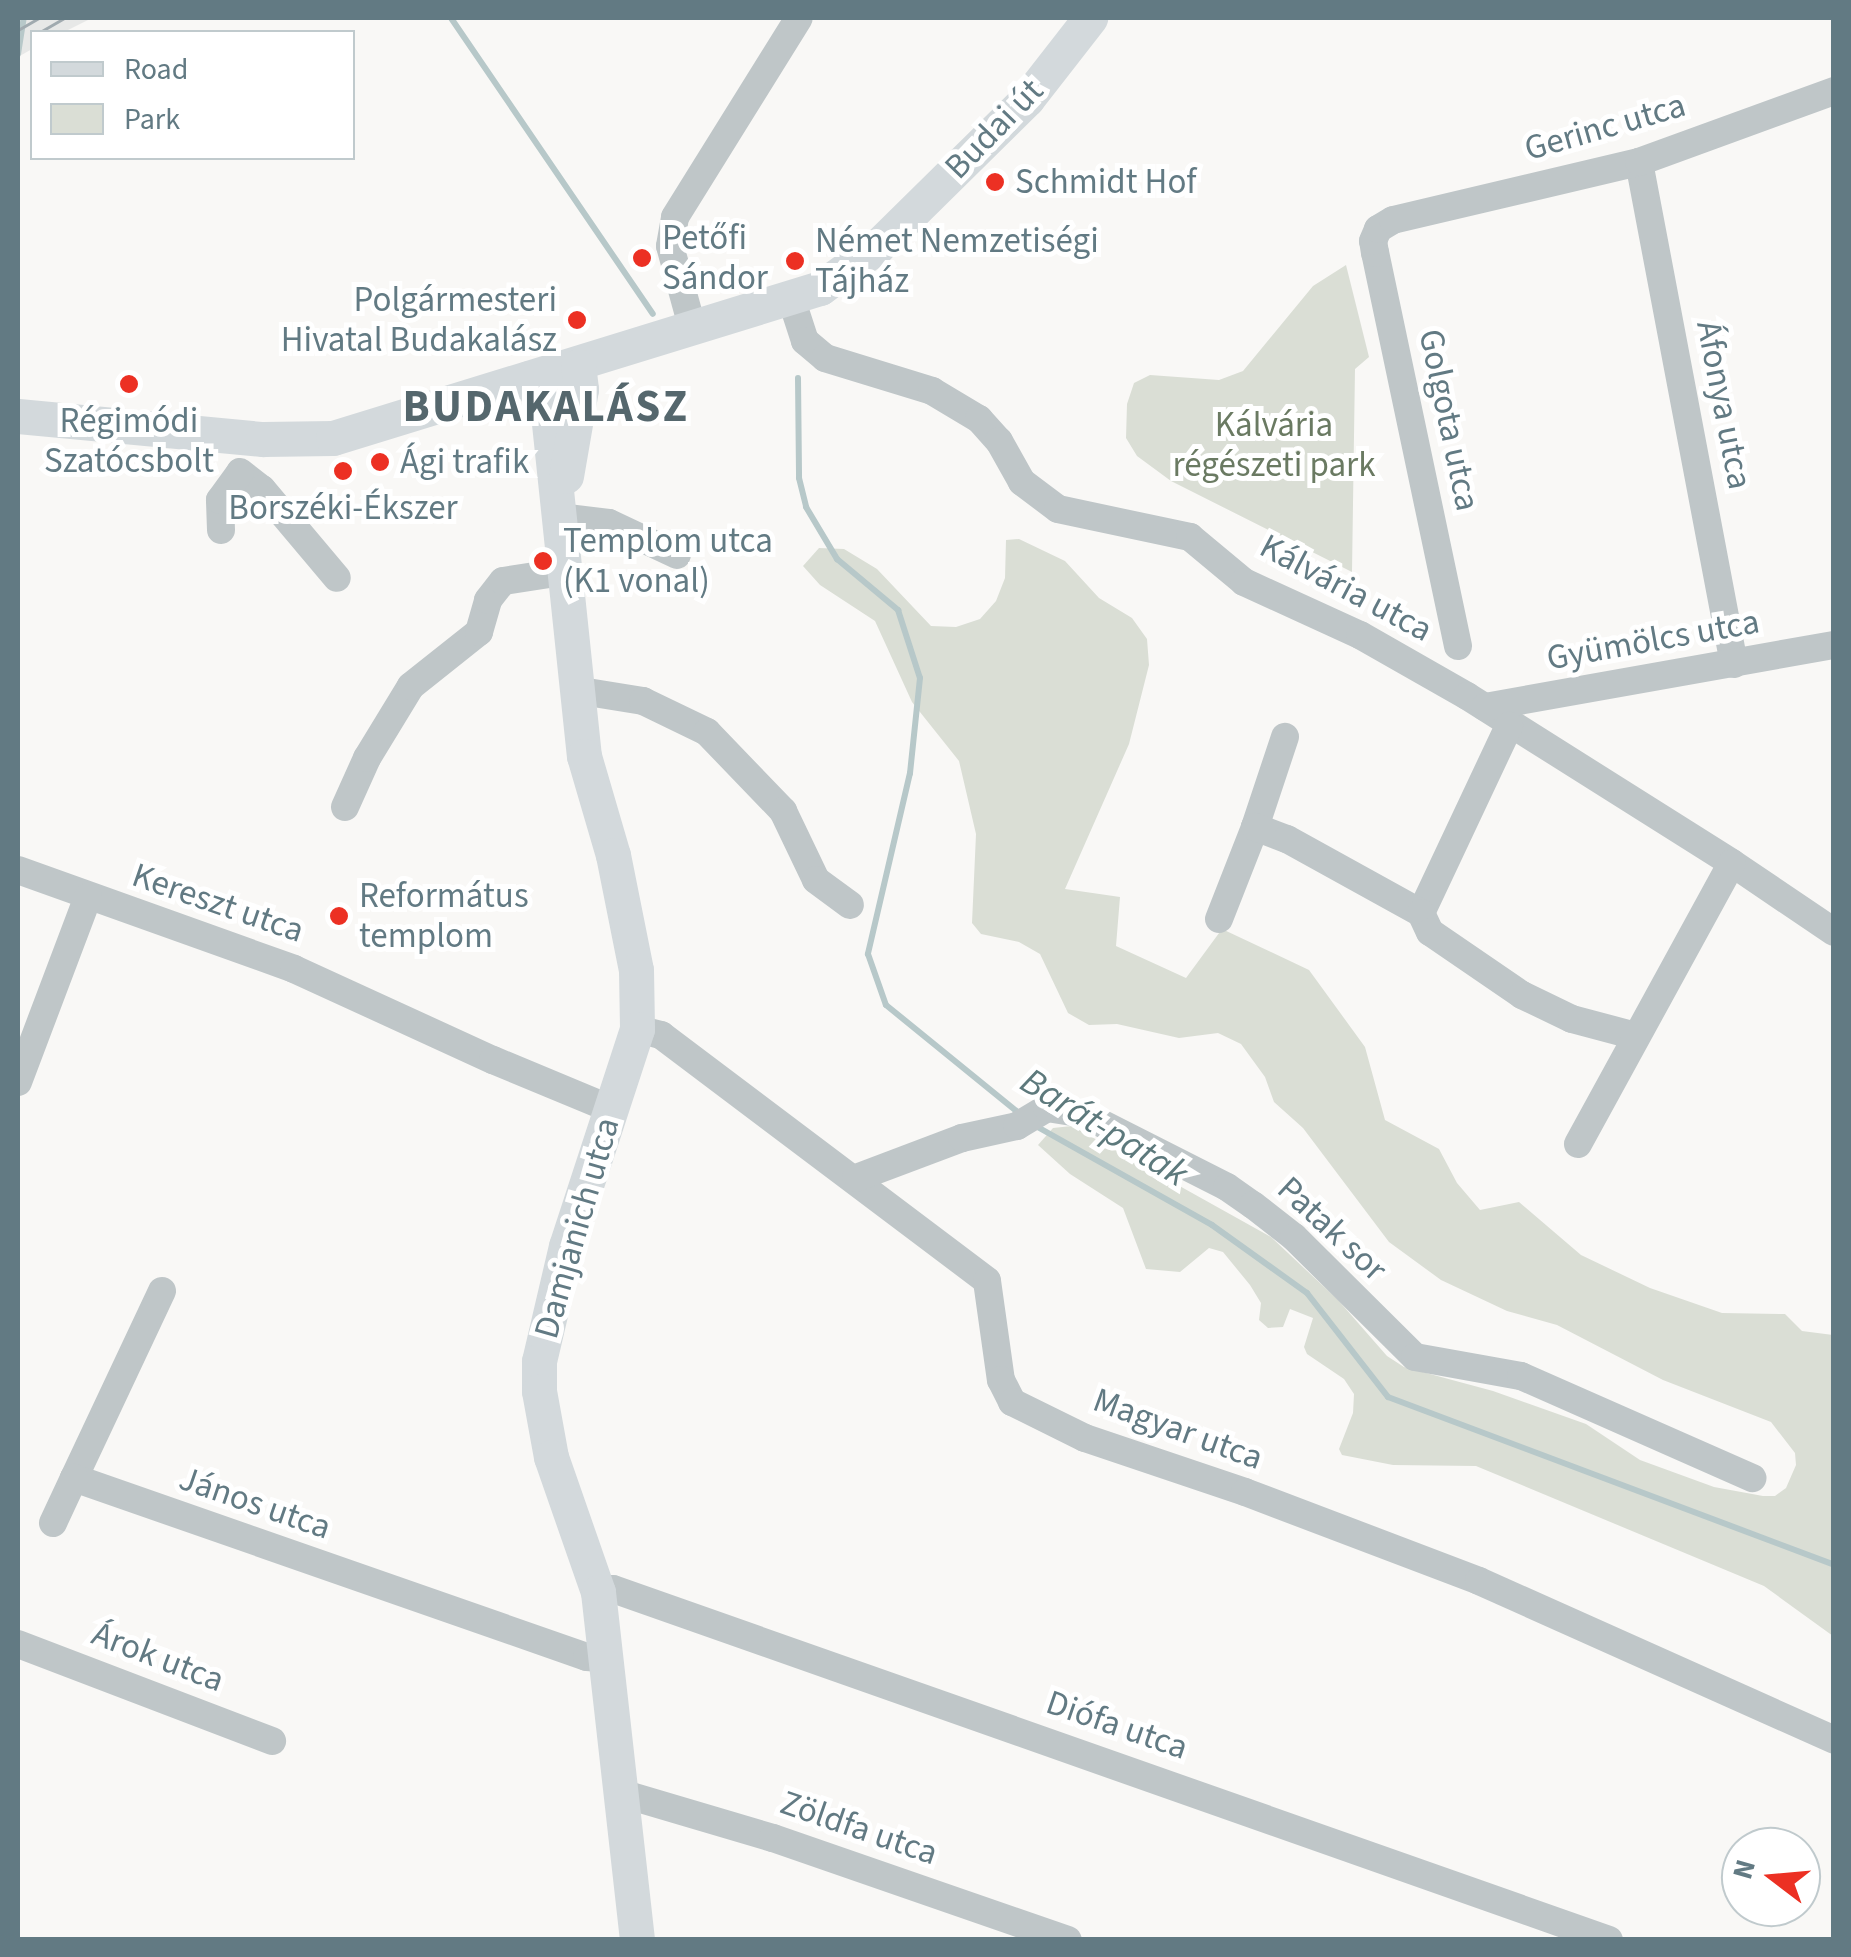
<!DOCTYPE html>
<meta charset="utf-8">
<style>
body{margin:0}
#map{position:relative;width:1851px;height:1957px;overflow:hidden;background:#f9f8f6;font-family:"Source Sans 3",sans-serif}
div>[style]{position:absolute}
.built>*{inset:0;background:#e7e8e7}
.green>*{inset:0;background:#daded5}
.stream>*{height:6px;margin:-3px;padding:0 3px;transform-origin:3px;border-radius:3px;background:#b7c8c9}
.minor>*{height:28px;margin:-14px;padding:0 14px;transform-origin:14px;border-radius:14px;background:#bfc6c8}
.major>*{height:35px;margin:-17.5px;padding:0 17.5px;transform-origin:17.5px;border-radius:17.5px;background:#d3d9dc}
.tram>*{height:2.5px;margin:-1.25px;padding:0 1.25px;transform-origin:1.25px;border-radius:1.25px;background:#a0aaaf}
.dots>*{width:28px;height:28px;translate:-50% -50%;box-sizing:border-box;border:5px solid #fff;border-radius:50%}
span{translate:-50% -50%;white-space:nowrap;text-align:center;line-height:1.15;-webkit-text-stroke:10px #fff;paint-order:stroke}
.street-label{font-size:35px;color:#627a83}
.poi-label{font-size:35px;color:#627a83}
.left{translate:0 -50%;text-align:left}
.right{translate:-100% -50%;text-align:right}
.park-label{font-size:35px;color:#6a7a62}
.water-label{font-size:38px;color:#5d797c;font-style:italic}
.district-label{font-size:45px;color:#55676d;font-weight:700;letter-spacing:2.5px}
.frame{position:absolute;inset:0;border:20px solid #627a83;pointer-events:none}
.legend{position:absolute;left:30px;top:30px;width:325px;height:130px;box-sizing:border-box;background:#fff;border:2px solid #c0cacd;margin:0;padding:12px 18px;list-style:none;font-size:30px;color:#627a83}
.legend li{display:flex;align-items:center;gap:20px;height:50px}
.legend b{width:50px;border:2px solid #c0cacd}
.north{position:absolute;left:1721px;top:1827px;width:100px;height:100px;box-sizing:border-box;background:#fff;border:2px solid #c0cacd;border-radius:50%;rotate:286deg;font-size:28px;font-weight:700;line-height:40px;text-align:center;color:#627a83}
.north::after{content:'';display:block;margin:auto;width:35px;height:45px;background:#ec3023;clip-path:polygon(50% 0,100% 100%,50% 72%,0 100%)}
</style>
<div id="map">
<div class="built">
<div style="clip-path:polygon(18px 18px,92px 18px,64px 32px,32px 32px,32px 49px,18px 57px)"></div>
</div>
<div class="green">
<div style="clip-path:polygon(1346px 265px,1369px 357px,1355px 369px,1352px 572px,1171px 481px,1137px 456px,1126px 438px,1127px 404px,1134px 383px,1150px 375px,1219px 380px,1243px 371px,1313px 286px)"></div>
<div style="clip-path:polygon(1019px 539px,1065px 561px,1099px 598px,1132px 618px,1147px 639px,1149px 665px,1129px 744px,1065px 889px,1120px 897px,1116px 946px,1186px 978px,1222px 929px,1309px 970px,1365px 1047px,1385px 1120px,1439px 1149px,1457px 1183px,1480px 1210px,1519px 1202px,1581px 1255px,1650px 1288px,1722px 1313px,1785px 1314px,1802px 1331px,1833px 1335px,1833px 1636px,1764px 1586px,1476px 1466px,1393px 1465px,1342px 1455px,1339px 1449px,1353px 1413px,1354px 1394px,1344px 1379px,1307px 1354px,1304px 1347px,1313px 1318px,1290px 1309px,1283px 1327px,1268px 1328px,1259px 1320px,1261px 1303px,1250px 1285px,1223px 1252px,1209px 1248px,1180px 1272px,1146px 1269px,1123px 1208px,1070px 1174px,1038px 1145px,1053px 1128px,1072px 1126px,1271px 1237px,1338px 1300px,1387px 1356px,1404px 1367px,1493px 1391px,1586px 1424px,1640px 1460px,1714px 1487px,1763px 1496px,1775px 1496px,1786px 1488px,1796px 1465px,1795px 1453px,1771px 1422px,1663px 1380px,1557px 1325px,1507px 1311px,1441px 1280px,1389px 1242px,1303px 1128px,1274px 1102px,1265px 1077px,1241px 1044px,1218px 1033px,1179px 1038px,1117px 1024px,1089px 1025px,1068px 1013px,1040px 954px,1019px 942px,981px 934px,972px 923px,976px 834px,959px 761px,912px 702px,875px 621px,820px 585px,803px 566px,819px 548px,844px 549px,877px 569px,931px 626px,956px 627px,980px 619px,996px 601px,1005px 578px,1006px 540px)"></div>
</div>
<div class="stream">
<div style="left:451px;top:18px;width:358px;rotate:55.7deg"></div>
<div style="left:18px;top:54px;width:36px;rotate:-81deg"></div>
<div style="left:798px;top:378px;width:100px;rotate:89.4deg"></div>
<div style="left:799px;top:478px;width:30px;rotate:76deg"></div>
<div style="left:806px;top:507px;width:61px;rotate:59.2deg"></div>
<div style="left:837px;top:559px;width:80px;rotate:39.9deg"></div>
<div style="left:898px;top:610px;width:71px;rotate:72.1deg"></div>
<div style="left:920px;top:678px;width:96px;rotate:96deg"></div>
<div style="left:910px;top:773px;width:186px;rotate:103.1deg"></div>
<div style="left:868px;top:954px;width:54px;rotate:70.6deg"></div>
<div style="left:886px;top:1005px;width:173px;rotate:39.1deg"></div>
<div style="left:1034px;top:1125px;width:204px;rotate:29.3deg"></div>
<div style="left:1212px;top:1225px;width:117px;rotate:35.6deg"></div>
<div style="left:1307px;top:1293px;width:132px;rotate:52.1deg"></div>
<div style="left:1388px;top:1397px;width:477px;rotate:20.6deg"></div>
</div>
<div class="minor">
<div style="left:1639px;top:162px;width:511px;rotate:79.28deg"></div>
<div style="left:791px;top:298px;width:45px;rotate:72deg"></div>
<div style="left:805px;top:341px;width:26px;rotate:40deg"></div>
<div style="left:825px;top:358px;width:112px;rotate:17.1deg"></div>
<div style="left:932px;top:391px;width:55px;rotate:30.8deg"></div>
<div style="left:979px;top:419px;width:30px;rotate:48deg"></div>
<div style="left:999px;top:441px;width:47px;rotate:60.7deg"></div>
<div style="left:1022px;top:482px;width:45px;rotate:36.9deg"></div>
<div style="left:1058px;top:509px;width:135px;rotate:12deg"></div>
<div style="left:1190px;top:537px;width:70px;rotate:39.8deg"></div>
<div style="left:1244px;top:582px;width:128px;rotate:24.6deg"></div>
<div style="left:1360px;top:635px;width:123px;rotate:29.7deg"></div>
<div style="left:1467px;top:696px;width:313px;rotate:32.2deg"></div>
<div style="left:1732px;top:863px;width:123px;rotate:34.1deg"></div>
<div style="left:693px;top:330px;width:87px;rotate:-105.3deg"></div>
<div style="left:670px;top:246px;width:29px;rotate:-80deg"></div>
<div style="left:675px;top:217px;width:234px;rotate:-58.1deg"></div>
<div style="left:240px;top:472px;width:28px;rotate:38deg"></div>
<div style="left:262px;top:489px;width:116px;rotate:49.9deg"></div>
<div style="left:559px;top:517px;width:50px;rotate:6.8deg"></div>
<div style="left:609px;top:523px;width:75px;rotate:25.2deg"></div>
<div style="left:221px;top:530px;width:30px;rotate:-92deg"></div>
<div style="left:220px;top:500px;width:34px;rotate:-54deg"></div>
<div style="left:1458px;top:646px;width:402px;rotate:-101.9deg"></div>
<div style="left:1375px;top:253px;width:12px;rotate:-99deg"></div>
<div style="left:1373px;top:241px;width:13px;rotate:-67deg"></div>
<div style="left:1378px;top:229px;width:17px;rotate:-31deg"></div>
<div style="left:1393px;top:220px;width:253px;rotate:-13.3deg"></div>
<div style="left:1639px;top:162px;width:208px;rotate:-20deg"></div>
<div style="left:575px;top:690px;width:69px;rotate:9.2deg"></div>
<div style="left:643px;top:701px;width:71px;rotate:25.8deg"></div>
<div style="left:707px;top:732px;width:110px;rotate:46.1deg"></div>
<div style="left:783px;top:811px;width:76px;rotate:64.4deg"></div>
<div style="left:816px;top:880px;width:42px;rotate:36.3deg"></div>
<div style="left:1485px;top:707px;width:354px;rotate:-10.1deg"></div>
<div style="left:345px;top:807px;width:54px;rotate:-65.8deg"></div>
<div style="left:367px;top:758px;width:84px;rotate:-58.6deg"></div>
<div style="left:411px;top:686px;width:87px;rotate:-38.5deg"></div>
<div style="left:479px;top:632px;width:33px;rotate:-74deg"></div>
<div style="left:488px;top:600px;width:24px;rotate:-52deg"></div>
<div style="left:503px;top:581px;width:60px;rotate:-8.7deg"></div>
<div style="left:1255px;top:827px;width:95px;rotate:-71.6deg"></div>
<div style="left:18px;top:870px;width:293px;rotate:19.7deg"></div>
<div style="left:294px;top:969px;width:219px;rotate:24.6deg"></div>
<div style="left:493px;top:1060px;width:128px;rotate:22.6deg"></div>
<div style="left:1421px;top:913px;width:207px;rotate:-64.8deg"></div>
<div style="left:1219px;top:919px;width:99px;rotate:-68.6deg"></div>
<div style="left:1255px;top:827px;width:34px;rotate:21deg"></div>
<div style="left:1287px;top:839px;width:153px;rotate:28.9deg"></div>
<div style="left:1421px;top:913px;width:21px;rotate:65deg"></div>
<div style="left:1430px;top:932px;width:112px;rotate:34.4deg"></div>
<div style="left:1522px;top:995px;width:55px;rotate:25.6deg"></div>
<div style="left:1572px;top:1019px;width:66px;rotate:14.9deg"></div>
<div style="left:637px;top:1029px;width:25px;rotate:14deg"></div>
<div style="left:661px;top:1035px;width:408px;rotate:37deg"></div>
<div style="left:987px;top:1281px;width:100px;rotate:82deg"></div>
<div style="left:1001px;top:1380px;width:25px;rotate:63deg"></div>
<div style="left:1012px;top:1402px;width:81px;rotate:26.3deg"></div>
<div style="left:1085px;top:1438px;width:169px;rotate:18.6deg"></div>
<div style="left:1245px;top:1492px;width:250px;rotate:20.8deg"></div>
<div style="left:1479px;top:1581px;width:389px;rotate:24.1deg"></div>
<div style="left:18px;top:1082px;width:198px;rotate:-69.3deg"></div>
<div style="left:1578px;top:1144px;width:320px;rotate:-61.3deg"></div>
<div style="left:856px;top:1178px;width:113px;rotate:-20.7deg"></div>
<div style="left:962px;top:1138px;width:56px;rotate:-12.3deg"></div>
<div style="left:1017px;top:1126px;width:35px;rotate:-31deg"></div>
<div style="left:1047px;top:1108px;width:36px;rotate:9deg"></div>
<div style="left:1083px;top:1114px;width:161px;rotate:26.9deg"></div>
<div style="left:1227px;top:1187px;width:32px;rotate:35deg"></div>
<div style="left:1253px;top:1205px;width:52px;rotate:38deg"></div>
<div style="left:1294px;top:1237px;width:170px;rotate:44.8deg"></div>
<div style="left:1415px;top:1357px;width:108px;rotate:10.2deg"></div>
<div style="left:1521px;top:1376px;width:253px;rotate:23.8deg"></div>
<div style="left:162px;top:1291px;width:207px;rotate:115.2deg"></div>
<div style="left:74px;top:1478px;width:543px;rotate:19.24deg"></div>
<div style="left:587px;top:1657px;width:22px;rotate:5deg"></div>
<div style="left:53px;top:1523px;width:50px;rotate:-65deg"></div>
<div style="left:598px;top:1592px;width:15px;rotate:-11deg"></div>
<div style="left:613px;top:1589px;width:1056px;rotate:19.41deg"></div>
<div style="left:18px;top:1644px;width:272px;rotate:20.9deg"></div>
<div style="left:624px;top:1794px;width:155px;rotate:16.5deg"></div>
<div style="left:773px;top:1838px;width:312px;rotate:19.1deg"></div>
</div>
<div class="major">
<div style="left:529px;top:378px;width:41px;rotate:62.2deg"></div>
<div style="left:548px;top:414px;width:344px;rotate:84deg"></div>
<div style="left:584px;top:756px;width:103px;rotate:73.7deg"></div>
<div style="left:613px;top:855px;width:117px;rotate:78.7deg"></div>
<div style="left:636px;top:970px;width:59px;rotate:89deg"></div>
<div style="left:637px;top:1029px;width:228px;rotate:108.1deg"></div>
<div style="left:566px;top:1246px;width:118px;rotate:103.2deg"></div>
<div style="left:539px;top:1361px;width:30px;rotate:90deg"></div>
<div style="left:539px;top:1391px;width:67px;rotate:79.7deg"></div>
<div style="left:551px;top:1457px;width:143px;rotate:70.8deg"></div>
<div style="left:598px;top:1592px;width:350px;rotate:83.6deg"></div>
<div style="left:18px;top:416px;width:246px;rotate:5.4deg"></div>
<div style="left:263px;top:439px;width:70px;rotate:-0.8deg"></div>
<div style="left:333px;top:438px;width:510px;rotate:-17.12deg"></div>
<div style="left:820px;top:288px;width:70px;rotate:-35.7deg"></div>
<div style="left:877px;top:247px;width:211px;rotate:-44.6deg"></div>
<div style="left:1027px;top:99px;width:103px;rotate:-52.1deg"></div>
<div style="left:566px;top:476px;width:88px;rotate:-80.2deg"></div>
<div style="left:581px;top:389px;width:23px;rotate:-97deg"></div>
</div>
<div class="tram">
<div style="left:18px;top:30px;width:24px;rotate:-30deg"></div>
<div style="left:40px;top:32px;width:28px;rotate:-30deg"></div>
</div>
<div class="dots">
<div style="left:995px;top:182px;background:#ec3023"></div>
<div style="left:642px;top:258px;background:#ec3023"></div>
<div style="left:795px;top:261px;background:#ec3023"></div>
<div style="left:577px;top:320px;background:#ec3023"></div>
<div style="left:129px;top:384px;background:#ec3023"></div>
<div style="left:380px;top:462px;background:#ec3023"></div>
<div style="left:343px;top:471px;background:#ec3023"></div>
<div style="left:543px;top:561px;background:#ec3023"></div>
<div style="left:339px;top:916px;background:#ec3023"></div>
</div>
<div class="street-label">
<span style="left:1605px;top:127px;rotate:-16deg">Gerinc utca</span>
<span style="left:994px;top:129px;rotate:-46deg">Budai út</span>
<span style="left:1724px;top:405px;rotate:79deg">Áfonya utca</span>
<span style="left:1449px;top:420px;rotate:78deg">Golgota utca</span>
<span style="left:1346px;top:588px;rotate:28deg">Kálvária utca</span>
<span style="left:1653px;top:640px;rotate:-10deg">Gyümölcs utca</span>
<span style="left:218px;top:903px;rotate:19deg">Kereszt utca</span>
<span style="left:577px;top:1228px;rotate:-74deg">Damjanich utca</span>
<span style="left:1332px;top:1229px;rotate:43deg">Patak sor</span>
<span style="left:1178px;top:1429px;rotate:20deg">Magyar utca</span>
<span style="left:255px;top:1503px;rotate:19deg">János utca</span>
<span style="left:158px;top:1657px;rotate:21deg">Árok utca</span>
<span style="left:1117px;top:1725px;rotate:19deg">Diófa utca</span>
<span style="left:859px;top:1828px;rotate:19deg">Zöldfa utca</span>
</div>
<div class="poi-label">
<span class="left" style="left:1015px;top:182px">Schmidt Hof</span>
<span class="left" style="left:662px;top:258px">Petőfi<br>Sándor</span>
<span class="left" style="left:815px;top:261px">Német Nemzetiségi<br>Tájház</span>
<span class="right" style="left:557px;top:320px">Polgármesteri<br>Hivatal Budakalász</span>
<span style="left:129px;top:441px">Régimódi<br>Szatócsbolt</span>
<span class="left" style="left:400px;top:462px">Ági trafik</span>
<span style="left:343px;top:508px">Borszéki-Ékszer</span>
<span class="left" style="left:563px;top:561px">Templom utca<br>(K1 vonal)</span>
<span class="left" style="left:359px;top:916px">Református<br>templom</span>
</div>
<div class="park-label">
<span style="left:1274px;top:445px">Kálvária<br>régészeti park</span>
</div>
<div class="water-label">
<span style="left:1104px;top:1128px;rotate:32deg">Barát-patak</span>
</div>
<div class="district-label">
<span style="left:546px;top:408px">BUDAKALÁSZ</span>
</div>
<div class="frame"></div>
<ul class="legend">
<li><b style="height:12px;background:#d3d9dc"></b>Road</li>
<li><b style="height:28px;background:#daded5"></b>Park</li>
</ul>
<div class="north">N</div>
</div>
